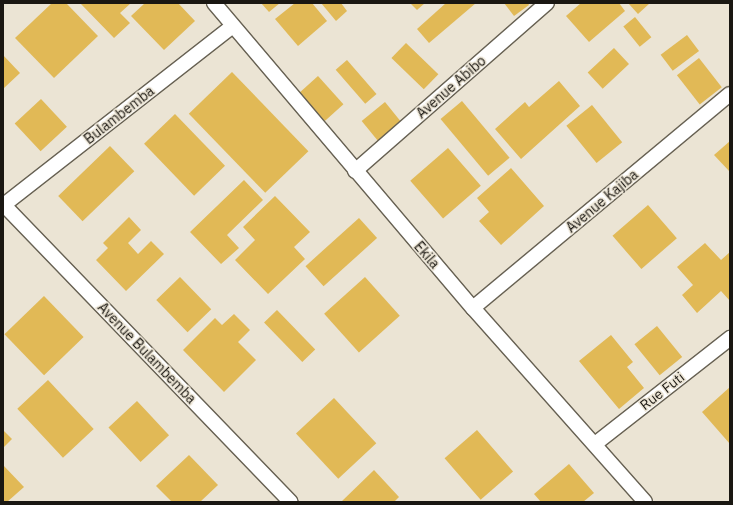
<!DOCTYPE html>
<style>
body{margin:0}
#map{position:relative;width:733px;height:505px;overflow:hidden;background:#ebe4d4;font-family:"IBM Plex Sans",sans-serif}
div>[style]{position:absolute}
.building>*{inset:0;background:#e1b956;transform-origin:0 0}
.roads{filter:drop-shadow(1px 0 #676153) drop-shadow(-1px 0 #676153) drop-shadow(0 1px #676153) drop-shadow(0 -1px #676153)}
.street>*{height:14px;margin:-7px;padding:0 7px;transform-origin:7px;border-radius:7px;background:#fff}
span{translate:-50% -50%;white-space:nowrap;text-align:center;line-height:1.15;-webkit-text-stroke:3px #ebe4d4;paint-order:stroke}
.street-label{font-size:14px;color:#1a1712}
.frame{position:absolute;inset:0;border:4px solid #1a1712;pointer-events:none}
</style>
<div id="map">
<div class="building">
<div style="clip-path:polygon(52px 3px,66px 3px,98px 36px,54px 78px,15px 38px)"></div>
<div style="clip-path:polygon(80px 3px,131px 3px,120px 13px,130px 23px,114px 38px)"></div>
<div style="clip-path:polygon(145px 3px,178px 3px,195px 21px,164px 50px,131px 16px)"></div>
<div style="clip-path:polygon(261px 3px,280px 3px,269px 12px)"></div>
<div style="clip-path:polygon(295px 3px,312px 3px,327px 21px,298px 46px,275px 19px)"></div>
<div style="clip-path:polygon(321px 3px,341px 3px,347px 11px,336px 21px)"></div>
<div style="clip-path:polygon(410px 3px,425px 3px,417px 10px)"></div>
<div style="clip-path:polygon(446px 3px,476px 3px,429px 43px,417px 29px)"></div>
<div style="clip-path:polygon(504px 3px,528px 3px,529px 5px,514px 16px)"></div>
<div style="clip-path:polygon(581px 3px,619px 3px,625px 11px,589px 42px,566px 16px)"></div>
<div style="clip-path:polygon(628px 3px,650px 3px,638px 14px)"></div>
<div style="left:635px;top:17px;width:26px;height:15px;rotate:51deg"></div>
<div style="left:687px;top:35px;width:20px;height:33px;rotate:53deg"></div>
<div style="left:406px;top:43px;width:45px;height:21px;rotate:44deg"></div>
<div style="left:614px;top:48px;width:22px;height:36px;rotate:47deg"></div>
<div style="clip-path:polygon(3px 55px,20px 73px,3px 89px)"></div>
<div style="left:699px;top:58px;width:37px;height:28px;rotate:52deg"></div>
<div style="left:347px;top:60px;width:45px;height:15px;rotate:49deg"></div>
<div style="left:232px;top:72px;width:110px;height:60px;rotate:46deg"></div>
<div style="left:318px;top:76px;width:38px;height:25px;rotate:48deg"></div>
<div style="clip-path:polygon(559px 81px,580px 106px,521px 159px,495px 129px,525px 102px,529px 107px)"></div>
<div style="left:41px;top:99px;width:38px;height:36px;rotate:47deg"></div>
<div style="left:462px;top:101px;width:74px;height:28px;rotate:50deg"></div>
<div style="left:385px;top:102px;width:27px;height:30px;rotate:51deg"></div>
<div style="left:592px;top:105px;width:48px;height:33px;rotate:51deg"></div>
<div style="left:175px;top:114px;width:72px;height:43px;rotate:46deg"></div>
<div style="clip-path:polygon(730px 141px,730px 172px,714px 155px)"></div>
<div style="left:110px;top:146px;width:35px;height:72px;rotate:46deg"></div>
<div style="left:448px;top:148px;width:50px;height:50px;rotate:49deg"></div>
<div style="clip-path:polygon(511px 168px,544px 206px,501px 245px,479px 221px,489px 212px,477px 198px)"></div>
<div style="clip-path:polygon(244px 180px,263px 200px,227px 235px,239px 248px,221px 264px,190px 232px)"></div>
<div style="clip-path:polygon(275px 196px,310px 232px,294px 247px,305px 259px,268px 294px,235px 260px,255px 240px,243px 227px)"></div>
<div style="left:648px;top:205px;width:44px;height:47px;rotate:49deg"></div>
<div style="clip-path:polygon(129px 217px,141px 230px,128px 243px,138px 254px,151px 241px,164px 254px,126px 291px,96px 260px,108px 248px,103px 243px)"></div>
<div style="left:359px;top:218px;width:27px;height:72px;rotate:48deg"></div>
<div style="clip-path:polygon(705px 243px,721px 260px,730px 252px,730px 301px,721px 291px,697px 313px,682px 295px,693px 285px,677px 267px)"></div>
<div style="left:180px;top:277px;width:45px;height:33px;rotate:46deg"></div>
<div style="left:365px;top:277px;width:52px;height:55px;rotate:48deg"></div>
<div style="left:44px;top:296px;width:57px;height:55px;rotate:46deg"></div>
<div style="left:277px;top:310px;width:55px;height:18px;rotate:46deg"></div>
<div style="clip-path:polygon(234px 314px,250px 330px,238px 342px,256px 360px,224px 392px,183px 350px,215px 318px,222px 325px)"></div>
<div style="left:657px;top:326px;width:40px;height:29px;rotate:51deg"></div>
<div style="clip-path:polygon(611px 335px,633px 362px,627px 367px,644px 388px,619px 409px,579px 361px)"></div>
<div style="left:48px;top:380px;width:67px;height:42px;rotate:47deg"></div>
<div style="clip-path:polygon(730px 387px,730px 444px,702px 412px)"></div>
<div style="left:334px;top:398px;width:62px;height:52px;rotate:47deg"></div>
<div style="left:137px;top:401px;width:47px;height:39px;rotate:47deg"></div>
<div style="clip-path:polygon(3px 430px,12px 439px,3px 448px)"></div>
<div style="left:477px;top:430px;width:55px;height:43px;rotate:49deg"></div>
<div style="clip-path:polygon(189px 455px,218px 485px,200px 502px,172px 502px,156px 486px)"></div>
<div style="clip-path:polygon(569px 464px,594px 493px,583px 502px,541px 502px,534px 494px)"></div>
<div style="clip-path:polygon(3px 465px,24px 487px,7px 502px,3px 502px)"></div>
<div style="clip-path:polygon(374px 470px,399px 497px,394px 502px,341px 502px)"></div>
</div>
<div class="roads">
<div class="street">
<div style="left:214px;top:3px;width:400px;rotate:49.7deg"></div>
<div style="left:473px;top:308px;width:259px;rotate:48.4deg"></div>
<div style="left:355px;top:171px;width:255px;rotate:-41.2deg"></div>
<div style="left:3px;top:204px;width:414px;rotate:46deg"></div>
<div style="left:5px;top:204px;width:289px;rotate:-38deg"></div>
<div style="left:473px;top:308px;width:334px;rotate:-39.8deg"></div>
<div style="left:595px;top:444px;width:172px;rotate:-38.1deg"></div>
</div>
</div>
<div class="street-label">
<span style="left:451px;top:87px;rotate:-41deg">Avenue Abibo</span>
<span style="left:119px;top:115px;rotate:-38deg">Bulambemba</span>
<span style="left:602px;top:201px;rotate:-40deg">Avenue Kajiba</span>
<span style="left:427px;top:255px;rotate:49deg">Ekila</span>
<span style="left:147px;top:353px;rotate:46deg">Avenue Bulambemba</span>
<span style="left:662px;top:391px;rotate:-38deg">Rue Futi</span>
</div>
<div class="frame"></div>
</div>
